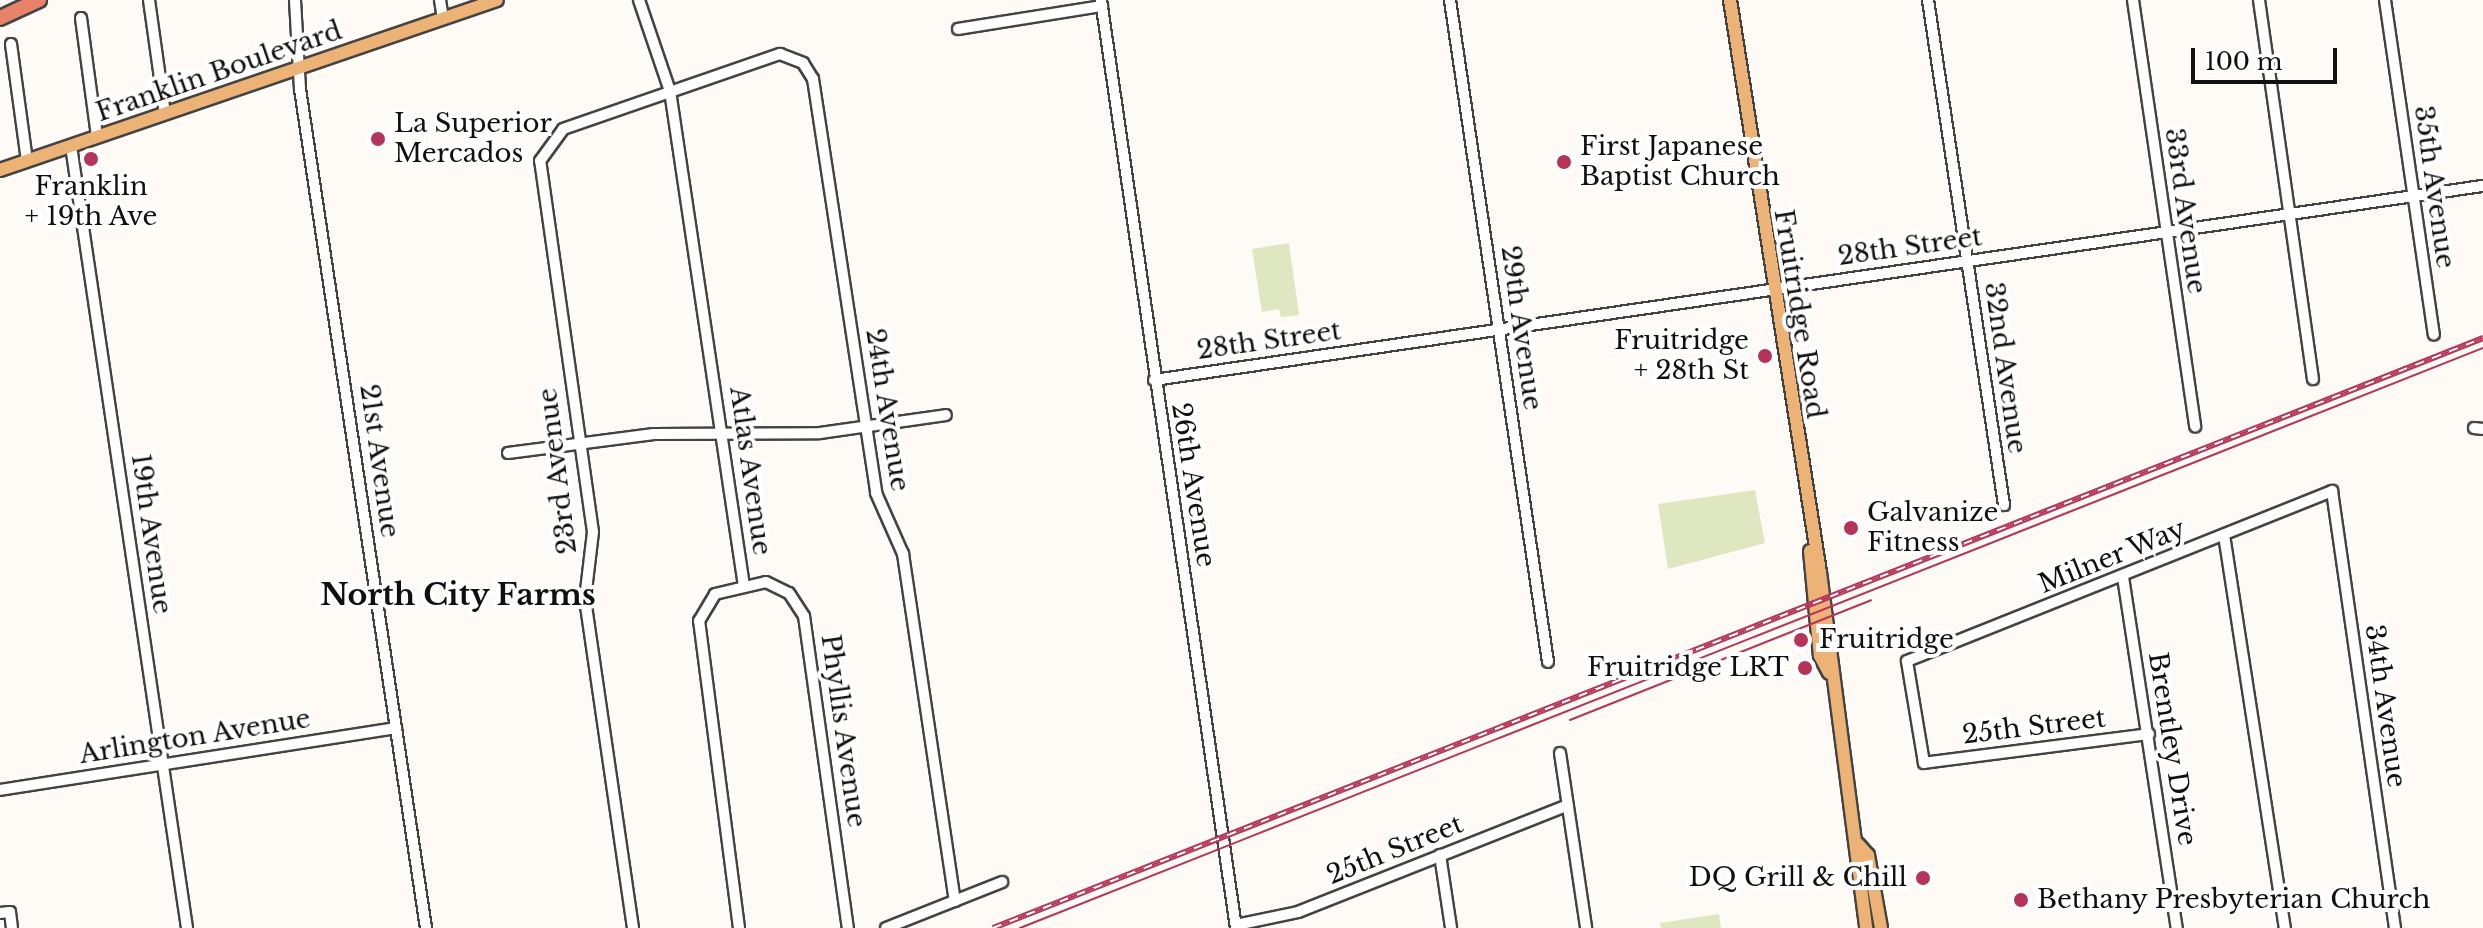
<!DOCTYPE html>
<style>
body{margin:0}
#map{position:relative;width:2483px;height:928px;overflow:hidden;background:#fefaf5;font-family:"Libre Baskerville",serif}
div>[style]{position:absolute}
.green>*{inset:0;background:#dee7c0}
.roads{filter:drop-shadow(2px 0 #434343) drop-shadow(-2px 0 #434343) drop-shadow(0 2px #434343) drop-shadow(0 -2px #434343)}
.minor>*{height:10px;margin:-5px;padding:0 5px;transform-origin:5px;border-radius:5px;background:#fff}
.major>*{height:12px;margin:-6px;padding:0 6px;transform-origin:6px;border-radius:6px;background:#ecb276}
.highway>*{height:14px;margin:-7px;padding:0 7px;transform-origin:7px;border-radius:7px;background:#e88369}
.tram>*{height:2px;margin:-1px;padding:0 1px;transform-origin:1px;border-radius:1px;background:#b5345a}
.rail>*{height:6px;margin-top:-3px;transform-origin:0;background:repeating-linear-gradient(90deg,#fff 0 9px,#b5345a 0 18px);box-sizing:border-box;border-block:2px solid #b5345a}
.dots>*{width:22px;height:22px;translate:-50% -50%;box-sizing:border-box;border:4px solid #fff;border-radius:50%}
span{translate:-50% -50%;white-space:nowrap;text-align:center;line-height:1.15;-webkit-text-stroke:8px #fff;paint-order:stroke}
.street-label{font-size:26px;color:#101010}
.poi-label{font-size:26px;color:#101010}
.left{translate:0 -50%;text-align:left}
.right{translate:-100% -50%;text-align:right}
.quarter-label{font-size:30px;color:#101010;font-weight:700}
.scale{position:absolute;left:2191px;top:48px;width:146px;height:36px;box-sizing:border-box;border:4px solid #101010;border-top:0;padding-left:10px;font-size:24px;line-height:28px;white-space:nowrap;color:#101010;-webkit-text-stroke:6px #fff;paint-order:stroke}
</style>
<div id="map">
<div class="green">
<div style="clip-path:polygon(1289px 243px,1299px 315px,1281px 317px,1279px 309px,1262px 312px,1252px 249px)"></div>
<div style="clip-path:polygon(1755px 490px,1765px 543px,1668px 569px,1658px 504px)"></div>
<div style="clip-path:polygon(1719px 914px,1721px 928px,1661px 928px,1660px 923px)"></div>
</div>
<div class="roads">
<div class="minor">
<div style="left:149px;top:0;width:115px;rotate:82deg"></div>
<div style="left:295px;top:0;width:89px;rotate:86.8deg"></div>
<div style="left:300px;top:89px;width:848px;rotate:81.46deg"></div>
<div style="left:440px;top:0;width:19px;rotate:81deg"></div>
<div style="left:639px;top:0;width:96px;rotate:71.2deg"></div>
<div style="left:670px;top:91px;width:499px;rotate:81.5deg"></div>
<div style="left:1101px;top:0;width:938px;rotate:81.72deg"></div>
<div style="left:1450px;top:0;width:669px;rotate:81.58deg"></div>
<div style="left:1928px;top:0;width:511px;rotate:81.44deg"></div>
<div style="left:2133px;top:0;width:431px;rotate:81.7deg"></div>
<div style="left:2259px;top:0;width:383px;rotate:81.9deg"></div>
<div style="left:2385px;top:0;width:338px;rotate:81.7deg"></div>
<div style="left:81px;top:18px;width:120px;rotate:82.3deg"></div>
<div style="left:958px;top:29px;width:146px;rotate:-9.1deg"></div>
<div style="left:11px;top:44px;width:118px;rotate:82.2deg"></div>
<div style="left:71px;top:146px;width:791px;rotate:81.56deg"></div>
<div style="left:1154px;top:380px;width:1343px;rotate:-8.31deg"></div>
<div style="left:2474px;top:428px;width:9px;rotate:6deg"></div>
<div style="left:508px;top:453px;width:147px;rotate:-7.4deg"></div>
<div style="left:654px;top:434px;width:166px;rotate:-0.3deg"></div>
<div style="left:820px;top:433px;width:127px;rotate:-8.1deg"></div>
<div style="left:2224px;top:535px;width:398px;rotate:81.2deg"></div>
<div style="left:2123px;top:577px;width:355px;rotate:81.3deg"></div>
<div style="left:2149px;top:734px;width:227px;rotate:172.7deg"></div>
<div style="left:1924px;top:763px;width:103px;rotate:-99.5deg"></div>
<div style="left:1907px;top:661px;width:458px;rotate:-21.8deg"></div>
<div style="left:2332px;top:491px;width:442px;rotate:81.8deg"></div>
<div style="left:1560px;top:753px;width:177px;rotate:81.5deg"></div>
<div style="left:0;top:790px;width:401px;rotate:-8.9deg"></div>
<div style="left:1440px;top:855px;width:74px;rotate:81.4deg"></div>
<div style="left:0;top:913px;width:10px;rotate:-6deg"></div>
<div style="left:10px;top:912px;width:16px;rotate:83deg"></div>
<div style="left:1236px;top:925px;width:63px;rotate:-11.8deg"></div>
<div style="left:1298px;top:912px;width:290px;rotate:-21.6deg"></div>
<div style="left:633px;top:928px;width:332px;rotate:-98.3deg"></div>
<div style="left:585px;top:599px;width:67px;rotate:-83.2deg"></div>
<div style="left:593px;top:532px;width:375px;rotate:-98.1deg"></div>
<div style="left:540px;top:161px;width:39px;rotate:-54deg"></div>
<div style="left:563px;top:129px;width:230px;rotate:-19.1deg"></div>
<div style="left:780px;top:54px;width:25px;rotate:21deg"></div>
<div style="left:803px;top:63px;width:19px;rotate:58deg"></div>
<div style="left:813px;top:79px;width:419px;rotate:81.3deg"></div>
<div style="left:876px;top:493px;width:67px;rotate:66.1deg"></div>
<div style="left:903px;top:554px;width:351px;rotate:81.5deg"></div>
<div style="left:739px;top:928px;width:310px;rotate:-97.4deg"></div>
<div style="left:699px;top:621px;width:31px;rotate:-59deg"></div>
<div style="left:715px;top:594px;width:52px;rotate:-13.2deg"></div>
<div style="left:766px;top:582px;width:25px;rotate:26deg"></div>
<div style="left:789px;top:593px;width:27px;rotate:57deg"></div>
<div style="left:804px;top:616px;width:315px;rotate:82deg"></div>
<div style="left:886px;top:928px;width:125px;rotate:-21.6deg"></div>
</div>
<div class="major">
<div style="left:1730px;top:0;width:579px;rotate:81.06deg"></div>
<div style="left:1820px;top:572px;width:359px;rotate:82.6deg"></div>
<div style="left:0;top:170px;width:525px;rotate:-18.88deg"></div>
<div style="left:1810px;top:551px;width:105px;rotate:84.6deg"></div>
<div style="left:1820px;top:656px;width:19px;rotate:62deg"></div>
<div style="left:1858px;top:844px;width:15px;rotate:48deg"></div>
<div style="left:1868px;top:855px;width:74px;rotate:79.9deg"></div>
</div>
<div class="highway">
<div style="left:0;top:18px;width:43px;rotate:-24.8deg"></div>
</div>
</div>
<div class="tram">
<div style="left:1570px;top:720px;width:324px;rotate:-21.7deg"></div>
<div style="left:1020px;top:928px;width:1574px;rotate:-21.63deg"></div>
</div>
<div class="rail">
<div style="left:993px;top:928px;width:1603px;rotate:-21.6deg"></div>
</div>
<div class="dots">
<div style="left:378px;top:139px;background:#b5345a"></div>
<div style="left:91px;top:159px;background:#b5345a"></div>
<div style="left:1564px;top:162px;background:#b5345a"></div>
<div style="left:1765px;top:356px;background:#b5345a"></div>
<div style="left:1851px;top:528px;background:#b5345a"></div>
<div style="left:1801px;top:640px;background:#b5345a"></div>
<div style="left:1805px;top:668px;background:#b5345a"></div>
<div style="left:1923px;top:878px;background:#b5345a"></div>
<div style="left:2021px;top:900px;background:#b5345a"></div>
</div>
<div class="street-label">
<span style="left:219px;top:72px;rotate:-19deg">Franklin Boulevard</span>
<span style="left:2434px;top:187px;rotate:82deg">35th Avenue</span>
<span style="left:2185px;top:211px;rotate:82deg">33rd Avenue</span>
<span style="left:1910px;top:247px;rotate:-8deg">28th Street</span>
<span style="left:1799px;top:314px;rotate:81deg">Fruitridge Road</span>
<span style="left:1521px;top:328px;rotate:82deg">29th Avenue</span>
<span style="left:1269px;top:341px;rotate:-8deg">28th Street</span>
<span style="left:2005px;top:368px;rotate:82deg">32nd Avenue</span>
<span style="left:887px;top:410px;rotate:81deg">24th Avenue</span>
<span style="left:379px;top:461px;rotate:82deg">21st Avenue</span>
<span style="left:558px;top:471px;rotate:-97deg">23rd Avenue</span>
<span style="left:750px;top:471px;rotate:82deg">Atlas Avenue</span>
<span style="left:1193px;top:485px;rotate:81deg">26th Avenue</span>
<span style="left:151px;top:534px;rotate:82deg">19th Avenue</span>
<span style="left:2112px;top:557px;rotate:-22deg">Milner Way</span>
<span style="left:2385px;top:706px;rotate:82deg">34th Avenue</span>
<span style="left:2034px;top:727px;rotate:-7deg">25th Street</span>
<span style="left:843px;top:731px;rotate:82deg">Phyllis Avenue</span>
<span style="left:195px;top:737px;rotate:-9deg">Arlington Avenue</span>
<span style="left:2172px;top:749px;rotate:81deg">Brentley Drive</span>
<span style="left:1395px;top:850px;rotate:-22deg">25th Street</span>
</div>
<div class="poi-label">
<span class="left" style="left:394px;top:139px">La Superior<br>Mercados</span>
<span class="left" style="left:1580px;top:162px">First Japanese<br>Baptist Church</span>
<span style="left:91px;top:202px">Franklin<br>+ 19th Ave</span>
<span class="right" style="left:1749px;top:356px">Fruitridge<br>+ 28th St</span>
<span class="left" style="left:1867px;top:528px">Galvanize<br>Fitness</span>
<span class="left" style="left:1819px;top:640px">Fruitridge</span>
<span class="right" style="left:1789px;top:668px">Fruitridge LRT</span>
<span class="right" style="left:1907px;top:878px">DQ Grill &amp; Chill</span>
<span class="left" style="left:2037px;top:900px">Bethany Presbyterian Church</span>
</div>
<div class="quarter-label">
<span style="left:458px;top:595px">North City Farms</span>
</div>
<div class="scale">100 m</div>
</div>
